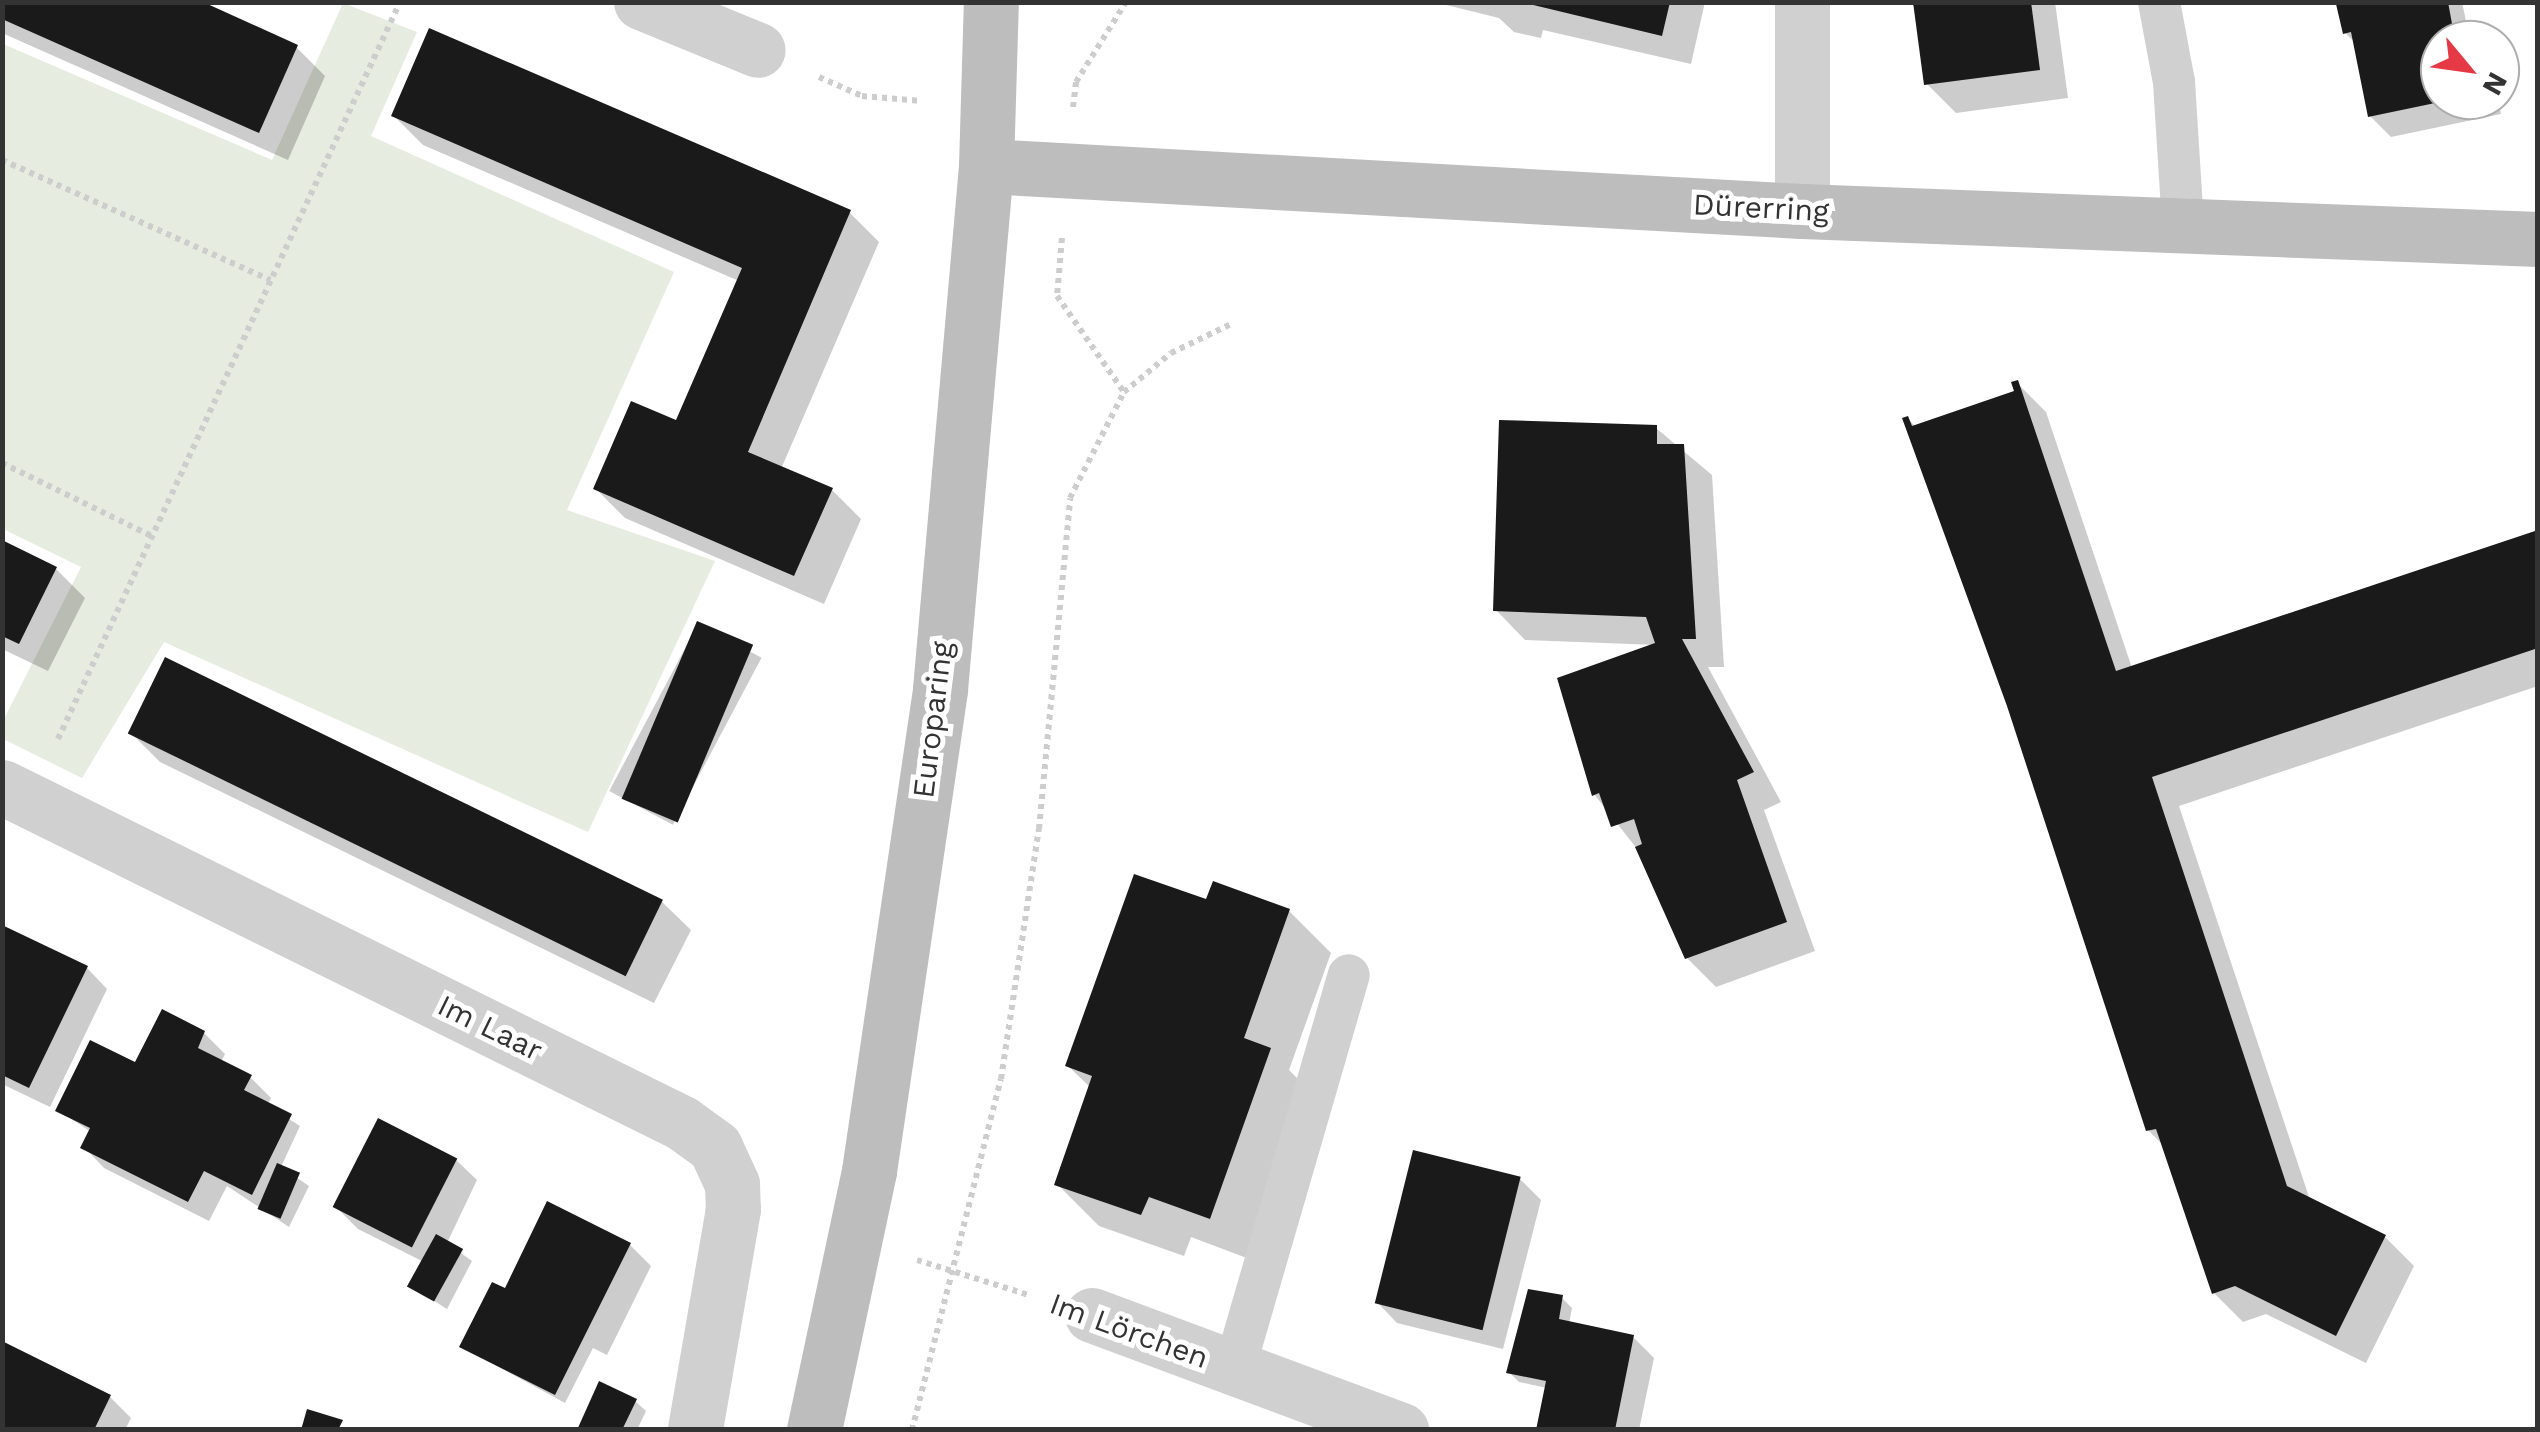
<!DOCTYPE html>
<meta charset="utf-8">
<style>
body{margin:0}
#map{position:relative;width:2540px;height:1432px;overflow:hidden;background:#fff;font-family:"Work Sans",sans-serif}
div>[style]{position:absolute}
.green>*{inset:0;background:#e6ecdf}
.shadow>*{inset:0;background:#0003;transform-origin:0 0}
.building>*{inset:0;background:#1a1a1a;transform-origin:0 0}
.path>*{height:6px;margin-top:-3px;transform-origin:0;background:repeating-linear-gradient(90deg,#cdcdcd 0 5px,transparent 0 10px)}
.lane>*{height:42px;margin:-21px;padding:0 21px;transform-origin:21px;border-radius:21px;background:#d0d0d0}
.street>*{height:55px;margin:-27.5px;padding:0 27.5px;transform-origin:27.5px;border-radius:27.5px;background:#d0d0d0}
.secondary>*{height:55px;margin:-27.5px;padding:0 27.5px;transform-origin:27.5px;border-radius:27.5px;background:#bdbdbd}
span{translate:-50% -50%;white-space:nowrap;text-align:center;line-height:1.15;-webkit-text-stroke:10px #fff;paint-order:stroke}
.street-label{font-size:30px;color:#333}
.frame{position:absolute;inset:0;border:5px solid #333;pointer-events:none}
.north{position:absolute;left:2420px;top:20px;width:100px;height:100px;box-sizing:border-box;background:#fff;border:2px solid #adadad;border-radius:50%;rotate:119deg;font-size:28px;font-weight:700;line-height:40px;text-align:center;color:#333}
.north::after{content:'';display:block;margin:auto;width:35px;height:45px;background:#e63946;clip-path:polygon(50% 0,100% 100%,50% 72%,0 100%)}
</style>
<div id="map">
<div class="green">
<div style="clip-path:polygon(343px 3px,417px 32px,371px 136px,674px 272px,567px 510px,715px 561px,588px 832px,164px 642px,82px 778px,3px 739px,3px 721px,81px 567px,3px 529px,3px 44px,272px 160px)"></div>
</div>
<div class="shadow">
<div style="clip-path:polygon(2px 2px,296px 47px,325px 76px,288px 160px,2px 33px)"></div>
<div style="clip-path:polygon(1434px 2px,1705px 2px,1691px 64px,1543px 30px,1541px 38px,1514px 32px,1499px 18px)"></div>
<div style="clip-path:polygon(1910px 2px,2055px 2px,2068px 98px,1956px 113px,1927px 84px,1917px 10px)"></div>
<div style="clip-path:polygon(2347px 2px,2462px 2px,2470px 40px,2440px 40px,2440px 100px,2498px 100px,2501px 114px,2391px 137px,2370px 116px,2356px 43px,2345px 33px,2339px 5px)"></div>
<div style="clip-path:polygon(394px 116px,850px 213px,879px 242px,781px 469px,832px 490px,861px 519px,824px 604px,625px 518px,596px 489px,677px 423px,739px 281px,423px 145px)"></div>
<div style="clip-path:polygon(2017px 383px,2046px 412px,2132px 668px,2538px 532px,2538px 686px,2179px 806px,2310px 1200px,2385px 1237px,2414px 1266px,2366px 1363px,2266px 1314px,2243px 1322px,2214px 1293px,2164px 1146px,2148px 1130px,2010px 705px,1908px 419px,1916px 427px,2017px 393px)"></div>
<div style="clip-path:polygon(1656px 428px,1712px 475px,1724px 667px,1708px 667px,1781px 802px,1764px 810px,1815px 951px,1716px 987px,1687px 958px,1641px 854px,1594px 794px,1657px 645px,1525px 640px,1496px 610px)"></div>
<div style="clip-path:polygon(2px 543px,56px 569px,85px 598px,48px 671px,2px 649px)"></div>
<div style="left:698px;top:624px;width:72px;height:189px;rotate:28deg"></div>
<div style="clip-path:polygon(131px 733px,661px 901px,691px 930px,654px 1003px,160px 762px)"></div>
<div style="clip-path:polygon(1289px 911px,1331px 953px,1289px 1070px,1312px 1093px,1252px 1260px,1191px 1237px,1184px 1256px,1099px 1226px,1057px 1184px,1091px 1088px,1068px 1066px)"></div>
<div style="clip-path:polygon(2px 928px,87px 968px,107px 989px,50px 1107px,2px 1084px)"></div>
<div style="clip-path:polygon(204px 1033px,225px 1054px,221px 1062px,250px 1077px,271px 1098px,267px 1105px,300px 1126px,281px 1167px,309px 1186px,289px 1227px,227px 1186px,209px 1221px,104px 1168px,84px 1147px,91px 1132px,58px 1110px)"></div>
<div style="clip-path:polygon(456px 1160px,477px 1180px,447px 1243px,472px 1261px,447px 1309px,412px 1287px,424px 1262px,358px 1229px,337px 1208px)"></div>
<div style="clip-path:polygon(1520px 1179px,1541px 1200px,1503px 1349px,1397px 1323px,1377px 1302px)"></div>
<div style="clip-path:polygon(630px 1245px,651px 1266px,607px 1355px,593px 1348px,565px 1403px,462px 1347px)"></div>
<div style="clip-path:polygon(1562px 1298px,1572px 1308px,1569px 1324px,1633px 1337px,1654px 1358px,1639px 1430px,1538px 1430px,1547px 1388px,1519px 1382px,1509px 1372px)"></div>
<div style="clip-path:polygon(110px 1397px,131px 1418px,125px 1430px,2px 1430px)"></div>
<div style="clip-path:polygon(635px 1401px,646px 1411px,637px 1430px,580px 1430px)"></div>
</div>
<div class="building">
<div style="clip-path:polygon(2px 2px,203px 2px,298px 45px,259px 133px,2px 19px)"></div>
<div style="clip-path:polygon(1521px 2px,1670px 2px,1662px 36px)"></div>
<div style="clip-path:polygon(1913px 2px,2031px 2px,2040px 70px,1924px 85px)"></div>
<div style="clip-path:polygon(2448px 2px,2455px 40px,2440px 40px,2440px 102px,2368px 117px,2351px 32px,2343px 34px,2336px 4px)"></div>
<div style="clip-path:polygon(429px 28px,851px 210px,748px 452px,833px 488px,794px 576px,593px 489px,631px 401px,676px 420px,742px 268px,391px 116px)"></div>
<div style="clip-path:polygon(2018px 380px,2116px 671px,2538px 530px,2538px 648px,2152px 777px,2287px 1186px,2386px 1235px,2336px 1336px,2235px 1286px,2212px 1294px,2156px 1129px,2146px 1131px,2007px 706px,1902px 418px,1908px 416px,1912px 426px,2014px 391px,2011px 382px)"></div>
<div style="clip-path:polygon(1499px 420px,1657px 425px,1657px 444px,1684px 444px,1696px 639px,1682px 639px,1754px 772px,1737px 780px,1787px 922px,1685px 959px,1635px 847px,1642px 844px,1634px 819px,1611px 827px,1599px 793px,1592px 796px,1557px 678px,1655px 643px,1646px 617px,1493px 611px)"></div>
<div style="clip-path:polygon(2px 540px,57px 567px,19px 644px,2px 636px)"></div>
<div style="left:697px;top:621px;width:61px;height:193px;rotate:23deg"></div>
<div style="left:165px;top:657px;width:554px;height:85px;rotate:26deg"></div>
<div style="clip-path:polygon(1134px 874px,1206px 899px,1213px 881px,1290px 909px,1244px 1038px,1271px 1048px,1210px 1219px,1149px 1197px,1141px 1215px,1054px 1185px,1092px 1076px,1065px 1066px)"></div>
<div style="clip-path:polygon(2px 925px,88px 966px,29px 1088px,2px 1075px)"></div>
<div style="clip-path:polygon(162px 1009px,205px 1031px,198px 1048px,252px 1075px,244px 1090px,292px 1114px,252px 1195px,204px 1171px,188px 1202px,80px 1148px,90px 1128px,55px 1111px,90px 1040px,135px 1062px)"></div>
<div style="left:378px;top:1118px;width:89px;height:100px;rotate:27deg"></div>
<div style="left:1413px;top:1150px;width:111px;height:158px;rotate:14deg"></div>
<div style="left:277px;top:1163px;width:25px;height:50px;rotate:23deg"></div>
<div style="clip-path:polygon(547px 1201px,631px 1243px,555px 1395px,459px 1347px,492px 1282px,505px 1288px)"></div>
<div style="left:436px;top:1234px;width:31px;height:60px;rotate:29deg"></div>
<div style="clip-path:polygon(1528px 1289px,1563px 1295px,1559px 1319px,1634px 1335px,1615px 1430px,1536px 1430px,1546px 1381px,1506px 1373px)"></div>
<div style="clip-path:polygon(2px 1341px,111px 1395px,94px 1430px,2px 1430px)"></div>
<div style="clip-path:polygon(599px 1381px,637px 1399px,622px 1430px,577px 1430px)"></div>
<div style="clip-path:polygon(307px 1409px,343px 1420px,338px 1430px,301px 1430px)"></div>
</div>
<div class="path">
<div style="left:819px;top:77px;width:47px;rotate:23.8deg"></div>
<div style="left:862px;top:96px;width:60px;rotate:4.8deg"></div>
<div style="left:1073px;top:107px;width:25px;rotate:-83deg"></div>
<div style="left:1076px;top:82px;width:94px;rotate:-58deg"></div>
<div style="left:2px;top:160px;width:294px;rotate:24.1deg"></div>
<div style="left:1062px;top:238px;width:58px;rotate:94.9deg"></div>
<div style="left:1057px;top:296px;width:117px;rotate:55.1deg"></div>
<div style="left:2px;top:463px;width:167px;rotate:26deg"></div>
<div style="left:58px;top:739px;width:812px;rotate:-65.11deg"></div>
<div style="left:917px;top:1260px;width:117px;rotate:17.4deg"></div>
<div style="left:912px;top:1430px;width:362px;rotate:-75.8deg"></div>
<div style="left:1001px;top:1079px;width:253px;rotate:-81.4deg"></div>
<div style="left:1039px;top:829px;width:332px;rotate:-84.6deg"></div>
<div style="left:1070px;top:498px;width:119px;rotate:-63deg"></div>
<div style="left:1124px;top:392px;width:61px;rotate:-39.7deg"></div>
<div style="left:1171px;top:353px;width:69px;rotate:-25.8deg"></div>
</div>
<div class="lane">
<div style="left:2159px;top:2px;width:81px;rotate:79.4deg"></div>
<div style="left:2174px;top:82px;width:143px;rotate:86.4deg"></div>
<div style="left:1234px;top:1370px;width:411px;rotate:-73.8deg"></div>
</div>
<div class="street">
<div style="left:641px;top:2px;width:126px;rotate:22.3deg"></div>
<div style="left:1802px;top:211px;width:209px;rotate:-90deg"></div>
<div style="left:2px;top:787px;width:758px;rotate:26.29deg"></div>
<div style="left:682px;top:1123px;width:41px;rotate:36deg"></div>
<div style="left:715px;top:1147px;width:41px;rotate:65.3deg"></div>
<div style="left:732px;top:1184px;width:25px;rotate:88deg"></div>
<div style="left:733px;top:1209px;width:224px;rotate:99.8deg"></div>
<div style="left:1092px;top:1315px;width:330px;rotate:20.4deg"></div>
</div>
<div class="secondary">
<div style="left:986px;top:166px;width:817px;rotate:3.16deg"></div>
<div style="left:1802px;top:211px;width:737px;rotate:2.18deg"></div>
<div style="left:814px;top:1430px;width:265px;rotate:-78deg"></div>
<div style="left:869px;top:1171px;width:487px;rotate:-81.6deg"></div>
<div style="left:940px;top:689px;width:525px;rotate:-84.97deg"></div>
<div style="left:986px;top:166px;width:164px;rotate:-88.3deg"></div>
</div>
<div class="street-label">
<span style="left:1761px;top:208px;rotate:3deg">Dürerring</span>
<span style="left:933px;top:720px;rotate:-83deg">Europaring</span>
<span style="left:490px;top:1028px;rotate:26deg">Im Laar</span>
<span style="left:1129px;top:1331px;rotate:20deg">Im Lörchen</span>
</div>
<div class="frame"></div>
<div class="north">N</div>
</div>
